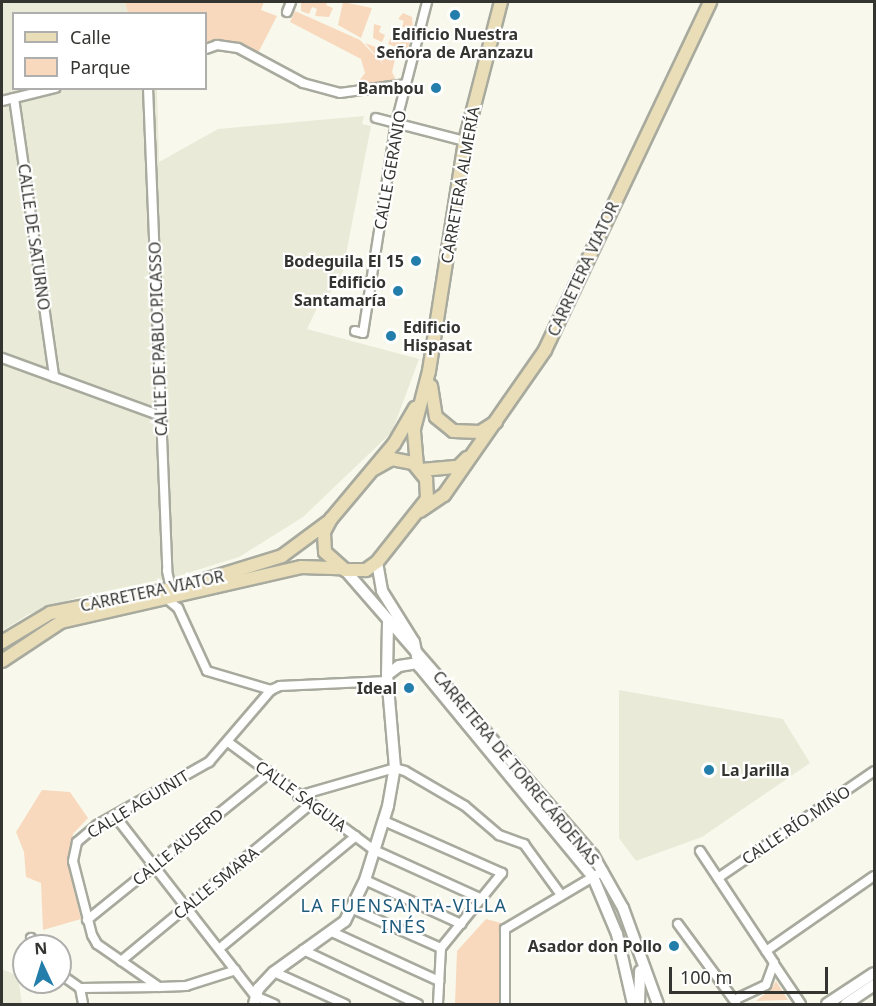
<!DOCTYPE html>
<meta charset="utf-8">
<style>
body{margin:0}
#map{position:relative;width:876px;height:1006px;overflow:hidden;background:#f8f9ec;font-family:"Noto Sans",sans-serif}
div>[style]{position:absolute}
.built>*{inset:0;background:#e9ebd8}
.green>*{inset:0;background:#f8d9bd}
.roads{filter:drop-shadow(2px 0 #a8aa9e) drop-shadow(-2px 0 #a8aa9e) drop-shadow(0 2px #a8aa9e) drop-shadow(0 -2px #a8aa9e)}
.minor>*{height:8px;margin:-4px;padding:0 4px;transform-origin:4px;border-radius:4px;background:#fff}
.tertiary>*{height:10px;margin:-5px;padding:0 5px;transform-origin:5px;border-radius:5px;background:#fff}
.secondary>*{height:12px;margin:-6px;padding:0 6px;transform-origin:6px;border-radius:6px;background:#eadeb9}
.dots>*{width:16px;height:16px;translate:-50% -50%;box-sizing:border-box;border:3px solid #fff;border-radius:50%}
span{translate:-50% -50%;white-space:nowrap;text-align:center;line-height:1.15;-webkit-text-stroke:4.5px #fff;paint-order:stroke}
.poi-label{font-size:16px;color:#343530;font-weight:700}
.right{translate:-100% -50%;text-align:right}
.left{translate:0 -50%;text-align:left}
.street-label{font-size:16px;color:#343530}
.neighbourhood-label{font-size:18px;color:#1f5b7b;letter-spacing:1.5px}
.frame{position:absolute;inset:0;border:3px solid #343530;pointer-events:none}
.legend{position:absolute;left:12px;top:12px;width:195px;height:78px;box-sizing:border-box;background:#fff;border:2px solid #aeaeac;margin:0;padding:8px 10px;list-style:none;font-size:18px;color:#343530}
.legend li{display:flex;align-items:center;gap:12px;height:30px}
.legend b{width:30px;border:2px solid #aeaeac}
.north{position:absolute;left:12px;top:934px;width:60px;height:60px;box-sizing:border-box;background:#fff;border:2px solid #aeaeac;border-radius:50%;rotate:356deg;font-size:16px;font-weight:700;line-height:24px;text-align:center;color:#343530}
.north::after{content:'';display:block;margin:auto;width:21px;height:27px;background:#237eac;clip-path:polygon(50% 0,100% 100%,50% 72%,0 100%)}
.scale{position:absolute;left:669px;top:967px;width:159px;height:27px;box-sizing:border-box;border:3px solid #343530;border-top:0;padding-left:8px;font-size:18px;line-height:21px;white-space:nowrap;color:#343530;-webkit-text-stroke:4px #fff;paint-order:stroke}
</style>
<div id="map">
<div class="built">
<div style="clip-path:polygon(2px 2px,125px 2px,128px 13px,14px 14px,14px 88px,157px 89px,159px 162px,218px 129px,364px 116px,362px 124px,371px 126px,341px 280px,317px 308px,307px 329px,419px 359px,392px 432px,303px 517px,239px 557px,178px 576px,78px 597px,29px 614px,2px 631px)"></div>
<div style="clip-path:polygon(619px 690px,783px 719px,810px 763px,702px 837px,636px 861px,619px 838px)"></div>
<div style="clip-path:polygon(2px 969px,18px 976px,22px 1004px,2px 1004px)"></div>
</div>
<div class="green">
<div style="clip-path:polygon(125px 2px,264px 2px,261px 10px,277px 16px,258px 53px,228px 42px,206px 44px,206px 14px,128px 13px)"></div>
<div style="clip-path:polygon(301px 2px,328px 2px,326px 5px,333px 8px,329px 17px,315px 16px,317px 9px,312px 7px,309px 14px,301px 11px)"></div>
<div style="clip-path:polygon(343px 2px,372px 8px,361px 38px,338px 25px)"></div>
<div style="clip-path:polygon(295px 11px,360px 40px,386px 67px,365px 43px,396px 55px,392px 72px,396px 80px,352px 90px,365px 73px,361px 59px,290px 22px)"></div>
<div style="clip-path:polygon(403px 13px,412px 17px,413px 28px,402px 27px,404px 21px,398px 19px)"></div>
<div style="clip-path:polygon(374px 24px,381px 26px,379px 32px,385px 35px,382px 42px,373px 38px)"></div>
<div style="clip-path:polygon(399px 33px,410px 41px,407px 51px,388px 44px,391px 37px,397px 39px)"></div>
<div style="clip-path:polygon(42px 790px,70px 792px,88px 818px,73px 834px,68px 865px,81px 919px,43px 930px,41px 883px,26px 877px,24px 852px,16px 832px)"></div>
<div style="clip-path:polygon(486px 919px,501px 923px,501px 1004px,455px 1004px,457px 951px)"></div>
<div style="clip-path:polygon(776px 981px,788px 1000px,756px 1001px,771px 989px)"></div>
</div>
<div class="roads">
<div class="minor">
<div style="left:287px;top:12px;width:11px;rotate:-68deg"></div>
<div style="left:206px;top:49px;width:12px;rotate:-20deg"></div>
<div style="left:217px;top:45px;width:21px;rotate:8deg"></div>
<div style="left:238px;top:48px;width:74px;rotate:28.3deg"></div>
<div style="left:303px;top:83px;width:38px;rotate:15deg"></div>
<div style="left:340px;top:93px;width:67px;rotate:-7.8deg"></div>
<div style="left:148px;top:88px;width:483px;rotate:87.7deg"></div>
<div style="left:167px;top:571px;width:18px;rotate:77deg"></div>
<div style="left:14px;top:98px;width:282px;rotate:81.8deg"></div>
<div style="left:2px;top:101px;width:55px;rotate:-13.8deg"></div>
<div style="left:376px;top:118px;width:92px;rotate:14.5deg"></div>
<div style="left:355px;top:331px;width:8px;rotate:14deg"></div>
<div style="left:363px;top:333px;width:213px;rotate:-81.1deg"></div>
<div style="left:396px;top:123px;width:125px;rotate:-75.6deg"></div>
<div style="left:2px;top:358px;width:169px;rotate:20deg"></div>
<div style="left:168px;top:600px;width:13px;rotate:39deg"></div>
<div style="left:178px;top:608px;width:69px;rotate:65.3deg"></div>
<div style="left:207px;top:671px;width:67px;rotate:16.5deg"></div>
<div style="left:271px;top:690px;width:10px;rotate:-24deg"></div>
<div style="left:280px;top:686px;width:108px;rotate:-2.7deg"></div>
<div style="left:228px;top:742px;width:182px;rotate:36.5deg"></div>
<div style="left:374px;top:850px;width:119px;rotate:24.4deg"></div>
<div style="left:298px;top:796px;width:101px;rotate:-16.1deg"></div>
<div style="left:395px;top:768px;width:10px;rotate:17deg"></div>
<div style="left:405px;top:771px;width:69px;rotate:30.3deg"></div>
<div style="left:465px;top:806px;width:45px;rotate:40.5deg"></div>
<div style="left:499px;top:835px;width:27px;rotate:20deg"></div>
<div style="left:524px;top:844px;width:63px;rotate:54deg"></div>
<div style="left:115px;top:816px;width:228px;rotate:52.1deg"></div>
<div style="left:255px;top:996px;width:21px;rotate:23deg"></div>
<div style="left:384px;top:821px;width:129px;rotate:23.8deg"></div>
<div style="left:502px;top:873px;width:97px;rotate:129.1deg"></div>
<div style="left:441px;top:948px;width:56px;rotate:93.1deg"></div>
<div style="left:700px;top:851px;width:134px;rotate:56.5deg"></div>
<div style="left:774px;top:963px;width:23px;rotate:110deg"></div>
<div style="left:766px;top:985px;width:35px;rotate:155deg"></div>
<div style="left:718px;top:878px;width:189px;rotate:-34.4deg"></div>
<div style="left:365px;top:880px;width:106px;rotate:24.6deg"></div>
<div style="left:351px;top:908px;width:98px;rotate:24deg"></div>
<div style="left:87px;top:920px;width:233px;rotate:-38.9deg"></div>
<div style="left:678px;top:924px;width:98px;rotate:53.7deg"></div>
<div style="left:332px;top:932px;width:118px;rotate:24.6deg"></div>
<div style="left:31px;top:938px;width:10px;rotate:53deg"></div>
<div style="left:220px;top:948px;width:176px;rotate:-39.5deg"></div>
<div style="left:303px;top:950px;width:127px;rotate:25.2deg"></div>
<div style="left:766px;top:951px;width:131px;rotate:-34.8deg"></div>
<div style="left:121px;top:961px;width:246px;rotate:-39.6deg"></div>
<div style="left:774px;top:964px;width:48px;rotate:56deg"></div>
<div style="left:274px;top:972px;width:78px;rotate:24.3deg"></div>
<div style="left:60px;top:974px;width:24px;rotate:35deg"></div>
<div style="left:80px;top:988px;width:79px;rotate:-0.7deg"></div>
<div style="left:159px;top:987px;width:27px;rotate:-2deg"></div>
<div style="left:186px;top:986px;width:52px;rotate:-17.7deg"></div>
<div style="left:159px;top:987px;width:75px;rotate:-145.3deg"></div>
<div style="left:97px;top:944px;width:10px;rotate:-119deg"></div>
<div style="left:92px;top:935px;width:76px;rotate:-104.4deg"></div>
<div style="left:73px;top:861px;width:19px;rotate:-78deg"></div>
<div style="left:77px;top:842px;width:26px;rotate:-40deg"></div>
<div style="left:97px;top:825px;width:129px;rotate:-29.4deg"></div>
<div style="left:209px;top:762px;width:95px;rotate:-49.3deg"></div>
<div style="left:80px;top:988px;width:16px;rotate:79deg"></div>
<div style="left:505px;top:1004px;width:75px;rotate:-90deg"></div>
<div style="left:505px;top:929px;width:114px;rotate:-30.6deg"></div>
</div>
<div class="tertiary">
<div style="left:377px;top:562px;width:29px;rotate:80deg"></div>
<div style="left:382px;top:591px;width:60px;rotate:57.9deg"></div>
<div style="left:414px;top:642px;width:25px;rotate:78deg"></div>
<div style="left:419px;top:666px;width:273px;rotate:50.5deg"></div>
<div style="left:593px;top:877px;width:62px;rotate:67.2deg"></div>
<div style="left:617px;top:934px;width:72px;rotate:77.1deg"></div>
<div style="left:345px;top:570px;width:378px;rotate:49deg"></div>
<div style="left:593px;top:855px;width:61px;rotate:60.5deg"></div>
<div style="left:623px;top:908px;width:102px;rotate:70deg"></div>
<div style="left:387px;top:675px;width:15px;rotate:-37deg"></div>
<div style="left:399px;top:666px;width:20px;rotate:-9deg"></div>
<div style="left:639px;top:1003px;width:32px;rotate:-88deg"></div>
<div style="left:254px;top:1004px;width:16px;rotate:-75deg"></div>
<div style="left:258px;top:989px;width:23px;rotate:-47deg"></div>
<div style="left:274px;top:972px;width:87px;rotate:-35.7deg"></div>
<div style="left:345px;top:921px;width:46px;rotate:-64deg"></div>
<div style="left:365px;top:880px;width:77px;rotate:-72.7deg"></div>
<div style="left:388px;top:806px;width:39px;rotate:-80deg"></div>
<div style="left:395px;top:768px;width:93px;rotate:-94.9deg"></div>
<div style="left:387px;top:675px;width:54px;rotate:-88.9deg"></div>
<div style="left:827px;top:1004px;width:56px;rotate:-33.4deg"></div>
<div style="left:846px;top:1004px;width:34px;rotate:-34deg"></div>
</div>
<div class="secondary">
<div style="left:431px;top:386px;width:31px;rotate:81deg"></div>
<div style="left:436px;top:417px;width:22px;rotate:39deg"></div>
<div style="left:453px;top:431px;width:27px;rotate:2deg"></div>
<div style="left:480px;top:432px;width:19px;rotate:-32deg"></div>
<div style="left:417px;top:466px;width:37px;rotate:-95deg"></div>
<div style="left:414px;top:429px;width:60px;rotate:-75.5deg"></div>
<div style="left:429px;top:371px;width:233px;rotate:-81.1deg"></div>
<div style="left:465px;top:141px;width:144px;rotate:-75.5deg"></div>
<div style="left:374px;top:469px;width:21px;rotate:-29deg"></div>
<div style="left:392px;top:459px;width:21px;rotate:11deg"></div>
<div style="left:413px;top:463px;width:21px;rotate:51deg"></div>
<div style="left:426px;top:479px;width:20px;rotate:87deg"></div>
<div style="left:427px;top:499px;width:80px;rotate:128.4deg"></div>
<div style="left:377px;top:562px;width:14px;rotate:144deg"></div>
<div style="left:366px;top:570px;width:21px;rotate:180deg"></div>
<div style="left:345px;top:570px;width:27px;rotate:-138deg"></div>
<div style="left:325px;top:552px;width:20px;rotate:-93deg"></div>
<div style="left:324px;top:532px;width:15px;rotate:-62deg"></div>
<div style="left:331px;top:519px;width:98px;rotate:-50deg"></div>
<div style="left:394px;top:444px;width:42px;rotate:-59.7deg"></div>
<div style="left:421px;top:470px;width:37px;rotate:-5deg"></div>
<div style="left:458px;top:467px;width:13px;rotate:-45deg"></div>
<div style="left:420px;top:511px;width:29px;rotate:-34deg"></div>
<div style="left:444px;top:495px;width:177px;rotate:-55.1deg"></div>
<div style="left:545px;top:350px;width:385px;rotate:-64.6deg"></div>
<div style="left:2px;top:642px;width:56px;rotate:-31.1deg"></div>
<div style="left:50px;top:613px;width:135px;rotate:-11.1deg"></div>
<div style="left:182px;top:587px;width:105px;rotate:-17.2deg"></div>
<div style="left:282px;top:556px;width:57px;rotate:-36.5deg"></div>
<div style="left:2px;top:661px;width:71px;rotate:-33.5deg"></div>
<div style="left:61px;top:622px;width:246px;rotate:-12.9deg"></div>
<div style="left:301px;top:567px;width:38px;rotate:2deg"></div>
</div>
</div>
<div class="dots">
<div style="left:455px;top:15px;background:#237eac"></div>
<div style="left:436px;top:88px;background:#237eac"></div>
<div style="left:416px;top:261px;background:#237eac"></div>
<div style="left:398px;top:291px;background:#237eac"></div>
<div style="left:391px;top:336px;background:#237eac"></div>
<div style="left:409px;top:688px;background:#237eac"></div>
<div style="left:709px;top:770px;background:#237eac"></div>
<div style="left:674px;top:946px;background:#237eac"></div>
</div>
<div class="poi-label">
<span style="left:455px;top:43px">Edificio Nuestra<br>Señora de Aranzazu</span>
<span class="right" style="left:424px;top:88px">Bambou</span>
<span class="right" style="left:404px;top:261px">Bodeguila El 15</span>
<span class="right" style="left:386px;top:291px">Edificio<br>Santamaría</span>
<span class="left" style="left:403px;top:336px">Edificio<br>Hispasat</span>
<span class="right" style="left:397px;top:688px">Ideal</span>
<span class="left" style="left:721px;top:770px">La Jarilla</span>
<span class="right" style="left:662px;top:946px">Asador don Pollo</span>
</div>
<div class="street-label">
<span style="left:390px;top:170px;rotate:-80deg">CALLE GERANIO</span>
<span style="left:460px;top:185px;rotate:-80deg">CARRETERA ALMERÍA</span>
<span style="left:34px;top:237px;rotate:82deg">CALLE DE SATURNO</span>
<span style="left:583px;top:269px;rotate:-65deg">CARRETERA VIATOR</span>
<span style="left:158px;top:339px;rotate:-92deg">CALLE DE PABLO PICASSO</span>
<span style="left:152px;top:591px;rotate:-12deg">CARRETERA VIATOR</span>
<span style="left:516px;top:768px;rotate:50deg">CARRETERA DE TORRECÁRDENAS</span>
<span style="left:301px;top:796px;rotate:36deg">CALLE SAGUIA</span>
<span style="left:138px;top:804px;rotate:-31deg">CALLE AGUINIT</span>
<span style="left:796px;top:825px;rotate:-34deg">CALLE RÍO MIÑO</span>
<span style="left:178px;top:847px;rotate:-39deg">CALLE AUSERD</span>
<span style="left:216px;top:883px;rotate:-39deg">CALLE SMARA</span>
</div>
<div class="neighbourhood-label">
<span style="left:404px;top:916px">LA FUENSANTA-VILLA<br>INÉS</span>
</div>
<div class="frame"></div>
<ul class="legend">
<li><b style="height:8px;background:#eadeb9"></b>Calle</li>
<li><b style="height:16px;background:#f8d9bd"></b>Parque</li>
</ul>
<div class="north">N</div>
<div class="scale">100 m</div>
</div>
